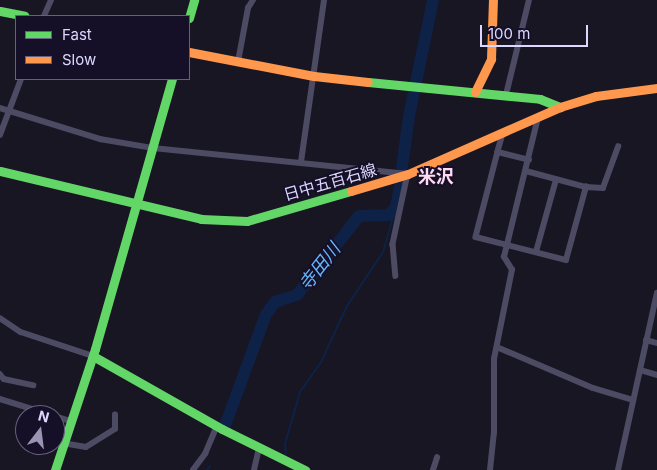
<!DOCTYPE html>
<meta charset="utf-8">
<style>
body{margin:0}
#map{position:relative;width:657px;height:470px;overflow:hidden;background:#181622;font-family:Inter,"Noto Sans JP",sans-serif}
div>[style]{position:absolute}
.stream>*{height:2px;margin:-1px;padding:0 1px;transform-origin:1px;border-radius:1px;background:#0e2146}
.river>*{height:12px;margin:-6px;padding:0 6px;transform-origin:6px;border-radius:6px;background:#0e2146}
.street>*{height:5.5px;margin:-2.75px;padding:0 2.75px;transform-origin:2.75px;border-radius:2.75px;background:#4c4b63}
.fast>*{height:9px;margin:-4.5px;padding:0 4.5px;transform-origin:4.5px;border-radius:4.5px;background:#63d668}
.slow>*{height:9px;margin:-4.5px;padding:0 4.5px;transform-origin:4.5px;border-radius:4.5px;background:#ff974d}
span{translate:-50% -50%;white-space:nowrap;text-align:center;line-height:1.15;-webkit-text-stroke:4px #151028;paint-order:stroke}
.street-label{font-size:16px;color:#ddd8ff}
.neighbourhood-label{font-size:18px;color:#ffdaf0;font-weight:700}
.water-label{font-size:18px;color:#67b5fd;font-style:italic}
.legend{position:absolute;left:15px;top:15px;width:175px;height:65px;box-sizing:border-box;background:#151028;border:1px solid #65607e;margin:0;padding:6px 9px;list-style:none;font-size:15px;color:#ddd8ff}
.legend li{display:flex;align-items:center;gap:10px;height:25px}
.legend b{width:25px;border:1px solid #65607e}
.north{position:absolute;left:15px;top:405px;width:50px;height:50px;box-sizing:border-box;background:#151028;border:1px solid #65607e;border-radius:50%;rotate:15deg;font-size:14px;font-weight:700;line-height:20px;text-align:center;color:#ddd8ff}
.north::after{content:'';display:block;margin:auto;width:18px;height:22px;background:#9894b2;clip-path:polygon(50% 0,100% 100%,50% 72%,0 100%)}
.scale{position:absolute;left:480px;top:25px;width:108px;height:22px;box-sizing:border-box;border:2px solid #ddd8ff;border-top:0;padding-left:6px;font-size:15px;line-height:18px;white-space:nowrap;color:#ddd8ff;-webkit-text-stroke:4px #151028;paint-order:stroke}
</style>
<div id="map">
<div class="stream">
<div style="left:286px;top:454px;width:10px;rotate:-96deg"></div>
<div style="left:285px;top:444px;width:54px;rotate:-73.9deg"></div>
<div style="left:300px;top:392px;width:39px;rotate:-55deg"></div>
<div style="left:322px;top:360px;width:60px;rotate:-65.2deg"></div>
<div style="left:347px;top:306px;width:65px;rotate:-56.3deg"></div>
<div style="left:383px;top:252px;width:47px;rotate:-73.9deg"></div>
<div style="left:207px;top:470px;width:5px;rotate:-53deg"></div>
</div>
<div class="river">
<div style="left:402px;top:167px;width:51px;rotate:-82.2deg"></div>
<div style="left:409px;top:116px;width:118px;rotate:-78.3deg"></div>
<div style="left:226px;top:423px;width:116px;rotate:-69.8deg"></div>
<div style="left:266px;top:314px;width:15px;rotate:-53deg"></div>
<div style="left:275px;top:302px;width:23px;rotate:-18deg"></div>
<div style="left:297px;top:295px;width:100px;rotate:-51.9deg"></div>
<div style="left:359px;top:216px;width:30px;rotate:-2deg"></div>
<div style="left:389px;top:215px;width:11px;rotate:-49deg"></div>
<div style="left:396px;top:207px;width:25px;rotate:-79deg"></div>
</div>
<div class="street">
<div style="left:44px;top:16px;width:17px;rotate:-66deg"></div>
<div style="left:238px;top:62px;width:55px;rotate:-79.5deg"></div>
<div style="left:248px;top:8px;width:9px;rotate:-58deg"></div>
<div style="left:506px;top:95px;width:98px;rotate:-76.4deg"></div>
<div style="left:0;top:108px;width:105px;rotate:17.2deg"></div>
<div style="left:100px;top:139px;width:54px;rotate:9.6deg"></div>
<div style="left:153px;top:148px;width:256px;rotate:5.8deg"></div>
<div style="left:408px;top:174px;width:72px;rotate:102.1deg"></div>
<div style="left:393px;top:244px;width:32px;rotate:85deg"></div>
<div style="left:503px;top:134px;width:19px;rotate:106deg"></div>
<div style="left:498px;top:152px;width:32px;rotate:14deg"></div>
<div style="left:0;top:135px;width:60px;rotate:-69.4deg"></div>
<div style="left:498px;top:152px;width:88px;rotate:104.5deg"></div>
<div style="left:476px;top:237px;width:93px;rotate:14.3deg"></div>
<div style="left:566px;top:260px;width:76px;rotate:-74.7deg"></div>
<div style="left:301px;top:162px;width:164px;rotate:-81.9deg"></div>
<div style="left:526px;top:171px;width:62px;rotate:14.9deg"></div>
<div style="left:586px;top:187px;width:17px;rotate:3deg"></div>
<div style="left:603px;top:188px;width:44px;rotate:-69.9deg"></div>
<div style="left:536px;top:252px;width:75px;rotate:-74.5deg"></div>
<div style="left:0;top:318px;width:25px;rotate:34deg"></div>
<div style="left:21px;top:332px;width:76px;rotate:18.4deg"></div>
<div style="left:646px;top:340px;width:11px;rotate:15deg"></div>
<div style="left:497px;top:347px;width:104px;rotate:23.1deg"></div>
<div style="left:593px;top:388px;width:42px;rotate:16.7deg"></div>
<div style="left:640px;top:370px;width:18px;rotate:16deg"></div>
<div style="left:0;top:374px;width:6px;rotate:51deg"></div>
<div style="left:4px;top:379px;width:30px;rotate:12deg"></div>
<div style="left:0;top:399px;width:54px;rotate:17.1deg"></div>
<div style="left:55px;top:416px;width:16px;rotate:18deg"></div>
<div style="left:63px;top:443px;width:23px;rotate:10deg"></div>
<div style="left:86px;top:447px;width:34px;rotate:-32deg"></div>
<div style="left:115px;top:429px;width:14px;rotate:-90deg"></div>
<div style="left:193px;top:470px;width:20px;rotate:-53deg"></div>
<div style="left:205px;top:454px;width:30px;rotate:-67deg"></div>
<div style="left:254px;top:470px;width:23px;rotate:-77deg"></div>
<div style="left:433px;top:470px;width:13px;rotate:-72deg"></div>
<div style="left:490px;top:470px;width:37px;rotate:-84deg"></div>
<div style="left:494px;top:433px;width:74px;rotate:-90deg"></div>
<div style="left:494px;top:359px;width:91px;rotate:-78.6deg"></div>
<div style="left:512px;top:270px;width:15px;rotate:-122deg"></div>
<div style="left:504px;top:257px;width:144px;rotate:-76.3deg"></div>
<div style="left:618px;top:470px;width:181px;rotate:-77.6deg"></div>
</div>
<div class="fast">
<div style="left:0;top:11px;width:25px;rotate:11deg"></div>
<div style="left:189px;top:18px;width:19px;rotate:-74deg"></div>
<div style="left:368px;top:82px;width:173px;rotate:5.6deg"></div>
<div style="left:540px;top:99px;width:22px;rotate:22deg"></div>
<div style="left:0;top:171px;width:207px;rotate:13.4deg"></div>
<div style="left:201px;top:219px;width:46px;rotate:2.5deg"></div>
<div style="left:247px;top:221px;width:108px;rotate:-16.1deg"></div>
<div style="left:93px;top:356px;width:148px;rotate:29.5deg"></div>
<div style="left:222px;top:429px;width:93px;rotate:26.3deg"></div>
<div style="left:55px;top:470px;width:127px;rotate:-71.7deg"></div>
<div style="left:95px;top:349px;width:281px;rotate:-74.1deg"></div>
</div>
<div class="slow">
<div style="left:189px;top:52px;width:127px;rotate:10.9deg"></div>
<div style="left:314px;top:76px;width:54px;rotate:6.3deg"></div>
<div style="left:475px;top:92px;width:37px;rotate:-64deg"></div>
<div style="left:491px;top:59px;width:59px;rotate:-88.1deg"></div>
<div style="left:351px;top:191px;width:59px;rotate:-16.6deg"></div>
<div style="left:408px;top:174px;width:166px;rotate:-23.8deg"></div>
<div style="left:560px;top:107px;width:38px;rotate:-17deg"></div>
<div style="left:596px;top:96px;width:62px;rotate:-7.5deg"></div>
</div>
<div class="street-label">
<span style="left:330px;top:182px;rotate:-16deg">日中五百石線</span>
</div>
<div class="neighbourhood-label">
<span style="left:436px;top:177px">米沢</span>
</div>
<div class="water-label">
<span style="left:320px;top:267px;rotate:-52deg">寺田川</span>
</div>
<ul class="legend">
<li><b style="height:6px;background:#63d668"></b>Fast</li>
<li><b style="height:6px;background:#ff974d"></b>Slow</li>
</ul>
<div class="north">N</div>
<div class="scale">100 m</div>
</div>
